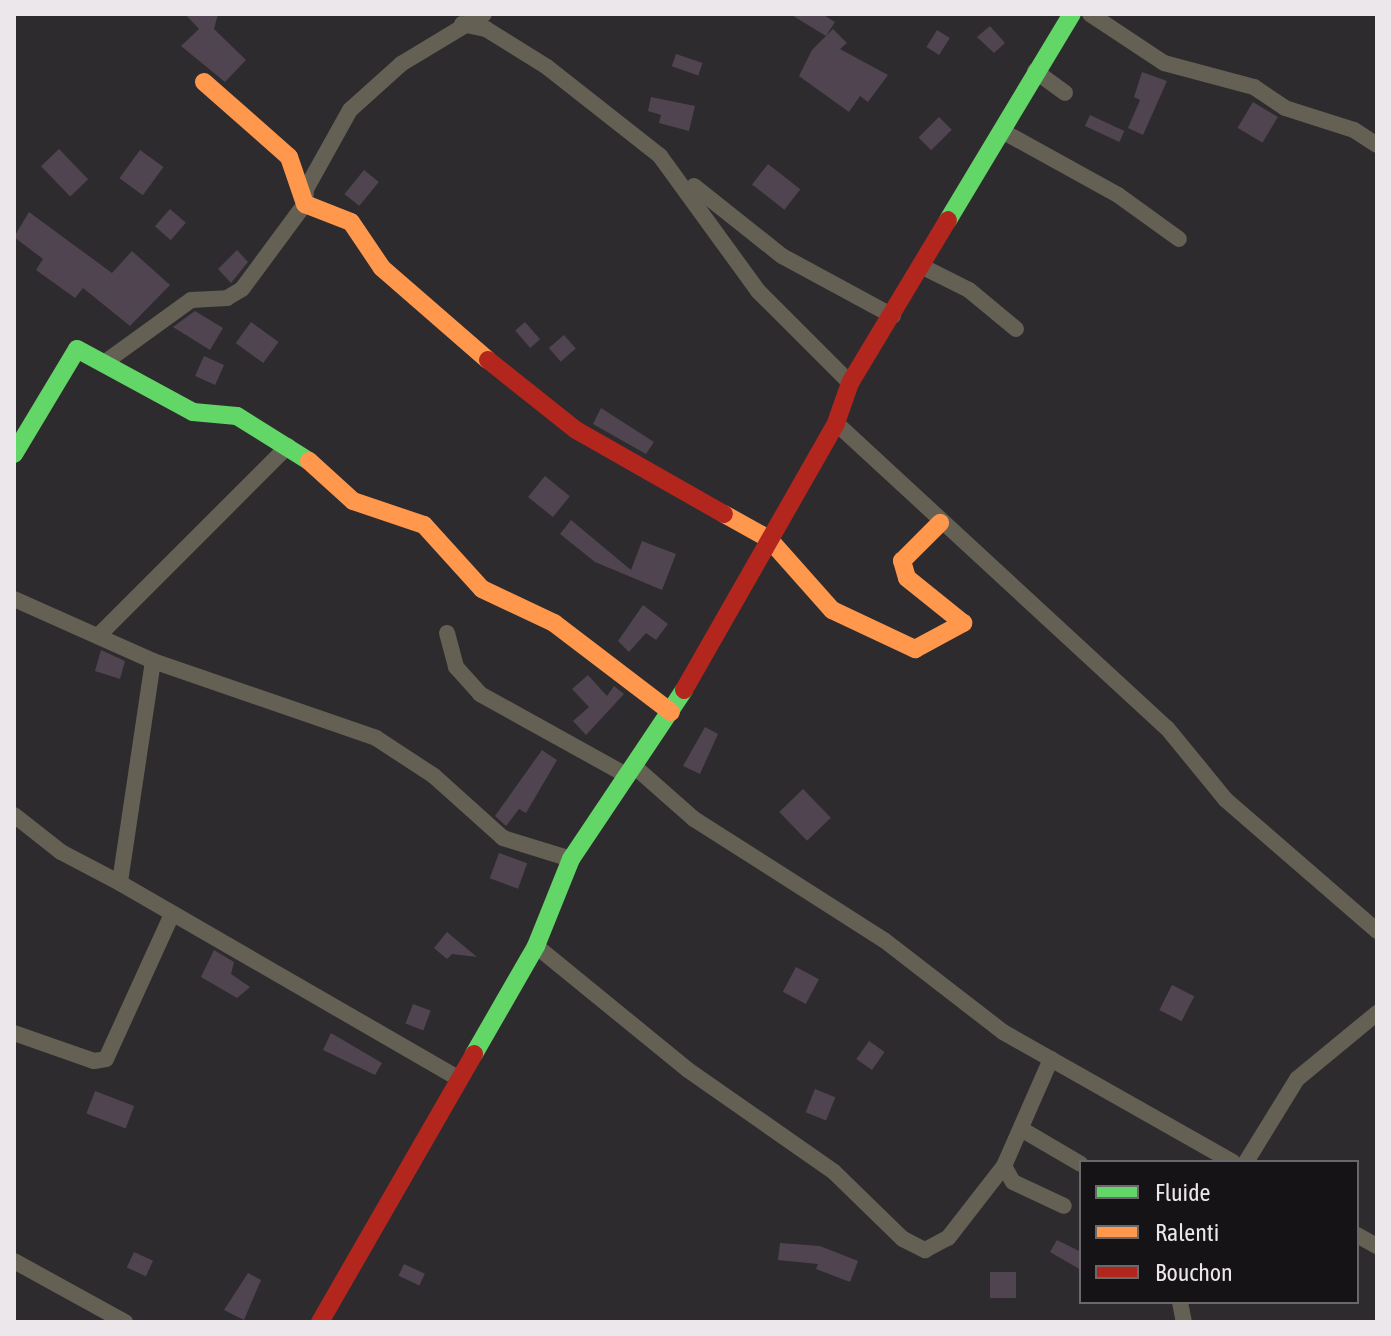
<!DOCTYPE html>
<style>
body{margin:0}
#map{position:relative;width:1391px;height:1336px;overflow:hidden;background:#2e2b2e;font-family:"Asap Condensed",sans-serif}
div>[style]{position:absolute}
.building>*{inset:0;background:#4f4450;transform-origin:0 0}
.street>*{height:16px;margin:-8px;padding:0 8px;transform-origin:8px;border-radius:8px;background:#646154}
.fast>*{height:18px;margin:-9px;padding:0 9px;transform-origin:9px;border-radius:9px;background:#63d668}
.slow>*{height:18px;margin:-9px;padding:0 9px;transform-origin:9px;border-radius:9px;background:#ff974d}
.jam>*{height:18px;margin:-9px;padding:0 9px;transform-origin:9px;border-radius:9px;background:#b3261e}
span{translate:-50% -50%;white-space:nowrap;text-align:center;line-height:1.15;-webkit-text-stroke:8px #161316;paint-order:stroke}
.frame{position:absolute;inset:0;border:16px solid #ebe7eb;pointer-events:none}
.legend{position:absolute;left:1079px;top:1160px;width:280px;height:144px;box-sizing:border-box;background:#161316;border:2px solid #6b686b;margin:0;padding:10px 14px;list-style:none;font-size:24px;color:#ebe7eb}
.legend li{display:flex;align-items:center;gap:16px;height:40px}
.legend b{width:40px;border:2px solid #6b686b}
</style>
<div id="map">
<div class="building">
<div style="clip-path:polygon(185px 14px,218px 14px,214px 29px,246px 60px,225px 82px,181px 46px,199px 29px)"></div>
<div style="clip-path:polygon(790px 14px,822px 14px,835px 22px,826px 36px)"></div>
<div style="clip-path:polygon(990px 26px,1005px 43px,994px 53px,977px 37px)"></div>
<div style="clip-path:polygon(833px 29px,847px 43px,840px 49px,888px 75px,868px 102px,860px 96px,849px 112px,799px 76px,812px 50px)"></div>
<div style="left:937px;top:30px;width:15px;height:20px;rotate:32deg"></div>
<div style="left:676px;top:54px;width:28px;height:13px;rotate:19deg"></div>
<div style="clip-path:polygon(1142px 72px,1167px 81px,1143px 135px,1128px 128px,1140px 100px,1134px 97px)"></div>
<div style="clip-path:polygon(651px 97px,695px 106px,689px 131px,659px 123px,661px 115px,648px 111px)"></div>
<div style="left:1253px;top:102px;width:29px;height:30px;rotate:31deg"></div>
<div style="left:1090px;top:115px;width:38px;height:12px;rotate:25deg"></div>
<div style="left:939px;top:117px;width:18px;height:29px;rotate:45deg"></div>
<div style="left:59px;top:149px;width:42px;height:25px;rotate:46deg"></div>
<div style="left:140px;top:150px;width:29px;height:35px;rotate:36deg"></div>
<div style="left:768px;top:164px;width:41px;height:26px;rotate:38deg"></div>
<div style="left:364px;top:170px;width:19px;height:31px;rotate:39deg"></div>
<div style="left:170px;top:209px;width:21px;height:23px;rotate:41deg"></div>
<div style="clip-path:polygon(29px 212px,112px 273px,132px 251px,170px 285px,130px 326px,83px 288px,75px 298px,36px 270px,43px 259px,14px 237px)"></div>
<div style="clip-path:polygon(237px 250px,248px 262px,231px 283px,218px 269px)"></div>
<div style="clip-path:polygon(195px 311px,223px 328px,210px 350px,173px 327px)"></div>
<div style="left:251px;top:322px;width:34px;height:26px;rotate:36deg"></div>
<div style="left:525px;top:322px;width:23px;height:13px;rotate:49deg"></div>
<div style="left:564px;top:335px;width:18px;height:20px;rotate:49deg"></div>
<div style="left:204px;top:356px;width:22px;height:22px;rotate:24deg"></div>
<div style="clip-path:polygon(601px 408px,654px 442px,646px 454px,593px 424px)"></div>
<div style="left:545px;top:476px;width:32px;height:27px;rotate:39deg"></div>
<div style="clip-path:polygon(571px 520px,631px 570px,642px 541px,676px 554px,662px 590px,595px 562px,560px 534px)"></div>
<div style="clip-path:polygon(643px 605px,668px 624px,656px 640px,646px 633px,629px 652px,618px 641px)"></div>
<div style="clip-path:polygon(101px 650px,125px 661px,120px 679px,95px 671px)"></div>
<div style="clip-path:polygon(588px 675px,607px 696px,614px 686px,624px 694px,586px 735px,573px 721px,589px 707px,572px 689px)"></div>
<div style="clip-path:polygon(705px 727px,718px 734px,700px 774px,683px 766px)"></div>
<div style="clip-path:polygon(542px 750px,557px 760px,526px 813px,519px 809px,506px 826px,495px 816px)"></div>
<div style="left:803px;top:789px;width:40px;height:33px;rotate:46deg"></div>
<div style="left:499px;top:853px;width:30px;height:27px;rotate:20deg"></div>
<div style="clip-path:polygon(447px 932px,477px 957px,452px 954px,447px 959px,434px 948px)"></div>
<div style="clip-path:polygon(214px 950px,234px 962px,231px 974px,250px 987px,237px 998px,201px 977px)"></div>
<div style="left:796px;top:967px;width:26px;height:28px;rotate:28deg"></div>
<div style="left:1172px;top:985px;width:25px;height:28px;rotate:27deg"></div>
<div style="left:413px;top:1004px;width:19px;height:21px;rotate:21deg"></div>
<div style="clip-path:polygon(331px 1033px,382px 1063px,375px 1075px,323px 1050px)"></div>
<div style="left:869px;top:1041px;width:19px;height:22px;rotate:35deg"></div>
<div style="left:815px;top:1089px;width:22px;height:25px;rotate:22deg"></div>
<div style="left:95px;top:1091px;width:42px;height:24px;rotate:21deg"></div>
<div style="clip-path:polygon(1057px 1240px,1081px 1252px,1081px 1270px,1050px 1252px)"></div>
<div style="clip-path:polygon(780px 1243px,820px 1246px,858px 1261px,850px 1282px,816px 1269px,818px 1264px,778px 1260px)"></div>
<div style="left:134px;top:1252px;width:21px;height:17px;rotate:25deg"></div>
<div style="left:404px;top:1264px;width:23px;height:13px;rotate:25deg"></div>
<div style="left:990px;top:1272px;width:26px;height:26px"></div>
<div style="clip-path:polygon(248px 1273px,261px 1280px,244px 1320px,224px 1310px)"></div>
</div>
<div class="street">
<div style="left:1090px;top:14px;width:89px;rotate:33.5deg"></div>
<div style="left:1164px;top:63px;width:93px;rotate:14.9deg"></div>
<div style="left:1254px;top:87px;width:37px;rotate:34deg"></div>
<div style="left:1285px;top:108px;width:72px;rotate:17.7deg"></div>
<div style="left:1354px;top:130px;width:27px;rotate:33deg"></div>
<div style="left:462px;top:24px;width:25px;rotate:12deg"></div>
<div style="left:486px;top:29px;width:72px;rotate:31.9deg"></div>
<div style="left:547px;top:67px;width:144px;rotate:38.2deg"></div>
<div style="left:660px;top:156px;width:167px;rotate:54deg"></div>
<div style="left:758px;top:291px;width:130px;rotate:45deg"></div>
<div style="left:1035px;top:71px;width:37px;rotate:36deg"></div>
<div style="left:1002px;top:131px;width:132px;rotate:28.9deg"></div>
<div style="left:1118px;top:195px;width:75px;rotate:35.8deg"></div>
<div style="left:694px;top:186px;width:112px;rotate:38.5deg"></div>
<div style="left:782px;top:256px;width:126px;rotate:28.4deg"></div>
<div style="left:921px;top:266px;width:54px;rotate:26.6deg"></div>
<div style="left:969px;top:290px;width:61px;rotate:39.7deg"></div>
<div style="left:104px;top:363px;width:107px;rotate:-35.9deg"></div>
<div style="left:191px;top:300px;width:36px;rotate:-3deg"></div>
<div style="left:227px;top:298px;width:17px;rotate:-31deg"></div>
<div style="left:242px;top:289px;width:106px;rotate:-53.5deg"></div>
<div style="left:305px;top:204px;width:15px;rotate:-86deg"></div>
<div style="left:306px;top:189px;width:90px;rotate:-60.9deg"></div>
<div style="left:350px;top:110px;width:69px;rotate:-42deg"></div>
<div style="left:401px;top:64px;width:97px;rotate:-31.1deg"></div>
<div style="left:836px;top:423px;width:450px;rotate:42.7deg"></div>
<div style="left:1167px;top:728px;width:93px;rotate:50.7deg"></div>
<div style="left:1226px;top:800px;width:200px;rotate:40.9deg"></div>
<div style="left:14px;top:599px;width:152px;rotate:24deg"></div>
<div style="left:153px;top:661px;width:236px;rotate:19deg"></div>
<div style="left:376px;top:738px;width:69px;rotate:33.2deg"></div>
<div style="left:434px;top:776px;width:93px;rotate:41.9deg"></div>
<div style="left:503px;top:838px;width:71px;rotate:17.2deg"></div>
<div style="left:447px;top:633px;width:35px;rotate:75deg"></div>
<div style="left:456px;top:667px;width:36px;rotate:48deg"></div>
<div style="left:480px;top:694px;width:169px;rotate:29deg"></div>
<div style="left:100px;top:634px;width:266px;rotate:-45deg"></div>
<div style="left:153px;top:661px;width:224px;rotate:98.5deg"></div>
<div style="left:120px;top:883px;width:390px;rotate:30deg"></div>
<div style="left:635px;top:767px;width:79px;rotate:41.4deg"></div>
<div style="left:694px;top:819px;width:225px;rotate:32.5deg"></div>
<div style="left:884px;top:940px;width:150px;rotate:37.7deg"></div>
<div style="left:1003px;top:1032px;width:264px;rotate:29.5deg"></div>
<div style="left:14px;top:815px;width:60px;rotate:38.2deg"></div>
<div style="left:61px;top:852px;width:67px;rotate:27.7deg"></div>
<div style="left:536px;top:946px;width:196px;rotate:39.2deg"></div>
<div style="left:688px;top:1070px;width:178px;rotate:34.9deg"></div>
<div style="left:834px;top:1172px;width:96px;rotate:44.2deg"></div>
<div style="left:903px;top:1239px;width:25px;rotate:27deg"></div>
<div style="left:925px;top:1250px;width:26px;rotate:-28deg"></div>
<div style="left:948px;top:1238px;width:91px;rotate:-52.1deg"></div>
<div style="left:1004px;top:1166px;width:117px;rotate:-66.3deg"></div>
<div style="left:14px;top:1033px;width:85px;rotate:19.3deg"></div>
<div style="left:94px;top:1061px;width:12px;rotate:-9deg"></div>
<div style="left:106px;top:1059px;width:159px;rotate:-65.5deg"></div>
<div style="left:1021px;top:1129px;width:69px;rotate:30.3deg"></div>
<div style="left:1246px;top:1162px;width:97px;rotate:-58.4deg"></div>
<div style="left:1297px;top:1079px;width:104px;rotate:-39.5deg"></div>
<div style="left:1004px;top:1166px;width:18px;rotate:61deg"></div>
<div style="left:1013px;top:1182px;width:56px;rotate:25.2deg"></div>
<div style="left:1357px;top:1235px;width:23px;rotate:29deg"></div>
<div style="left:14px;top:1261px;width:127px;rotate:28.8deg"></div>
<div style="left:1180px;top:1302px;width:20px;rotate:79deg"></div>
</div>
<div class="fast">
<div style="left:948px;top:220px;width:240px;rotate:-59deg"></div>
<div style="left:14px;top:454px;width:122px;rotate:-59deg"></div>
<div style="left:77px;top:349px;width:132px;rotate:28.5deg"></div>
<div style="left:193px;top:412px;width:44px;rotate:5.2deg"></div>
<div style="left:237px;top:416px;width:85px;rotate:32deg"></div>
<div style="left:474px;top:1054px;width:125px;rotate:-60.1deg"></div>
<div style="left:536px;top:946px;width:94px;rotate:-68.1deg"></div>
<div style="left:571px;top:859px;width:203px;rotate:-56.2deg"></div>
</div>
<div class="slow">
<div style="left:204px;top:82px;width:113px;rotate:41.4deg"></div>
<div style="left:289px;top:157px;width:50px;rotate:71.2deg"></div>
<div style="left:305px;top:204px;width:49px;rotate:21.4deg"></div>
<div style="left:351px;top:222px;width:55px;rotate:56deg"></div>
<div style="left:382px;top:268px;width:140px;rotate:41deg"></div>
<div style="left:309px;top:461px;width:59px;rotate:42.3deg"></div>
<div style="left:353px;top:501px;width:75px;rotate:18.7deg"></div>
<div style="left:424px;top:525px;width:86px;rotate:47.8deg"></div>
<div style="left:482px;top:589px;width:80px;rotate:25.3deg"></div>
<div style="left:554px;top:623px;width:147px;rotate:37.3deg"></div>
<div style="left:724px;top:514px;width:51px;rotate:29.1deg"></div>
<div style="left:769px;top:539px;width:95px;rotate:48.4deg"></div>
<div style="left:832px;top:610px;width:92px;rotate:25.2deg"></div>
<div style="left:915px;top:649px;width:55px;rotate:-28.4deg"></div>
<div style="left:963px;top:623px;width:72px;rotate:-141.2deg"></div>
<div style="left:907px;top:578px;width:18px;rotate:-106deg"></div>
<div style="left:902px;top:561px;width:54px;rotate:-45deg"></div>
</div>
<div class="jam">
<div style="left:488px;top:360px;width:112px;rotate:38.5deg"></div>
<div style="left:576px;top:430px;width:170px;rotate:29.6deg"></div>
<div style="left:684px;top:690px;width:307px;rotate:-60.3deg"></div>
<div style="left:836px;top:423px;width:42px;rotate:-70.7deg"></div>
<div style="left:850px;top:383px;width:190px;rotate:-59deg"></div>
<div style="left:320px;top:1322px;width:309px;rotate:-60.1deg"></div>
</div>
<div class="frame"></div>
<ul class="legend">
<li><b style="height:10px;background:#63d668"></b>Fluide</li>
<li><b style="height:10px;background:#ff974d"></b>Ralenti</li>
<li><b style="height:10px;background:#b3261e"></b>Bouchon</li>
</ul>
</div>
